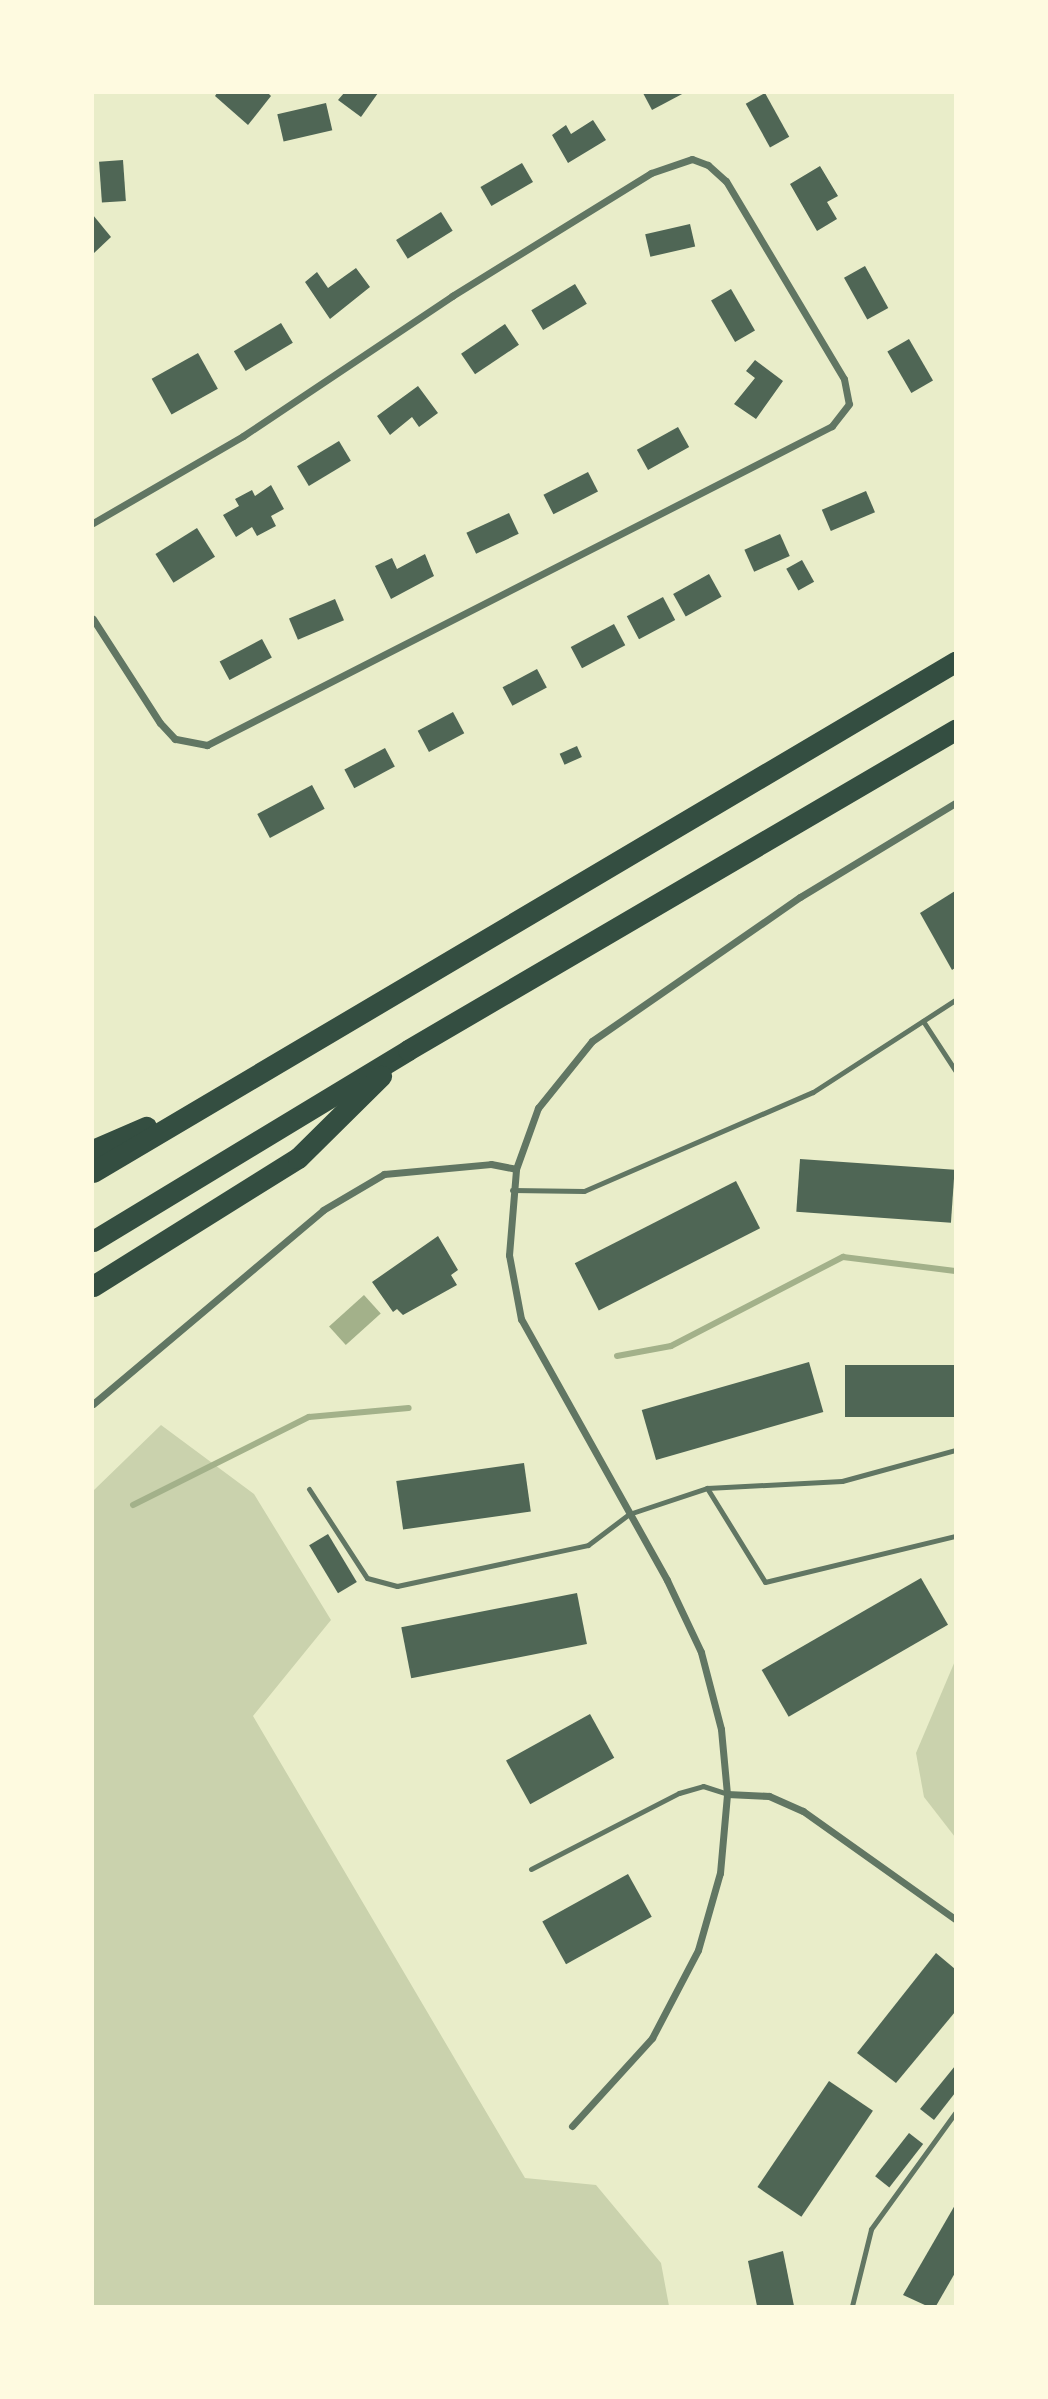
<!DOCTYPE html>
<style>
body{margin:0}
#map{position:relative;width:1048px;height:2399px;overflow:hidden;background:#e9edc9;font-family:"PT Sans Narrow",sans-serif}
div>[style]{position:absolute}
.green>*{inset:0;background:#cad2ad}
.water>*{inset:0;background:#a3b18a;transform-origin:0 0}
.stream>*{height:6px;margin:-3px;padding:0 3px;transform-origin:3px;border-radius:3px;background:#a3b18a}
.building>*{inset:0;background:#4f6655;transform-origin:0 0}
.service>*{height:5px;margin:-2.5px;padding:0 2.5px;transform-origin:2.5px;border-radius:2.5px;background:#617663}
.minor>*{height:7px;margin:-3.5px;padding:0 3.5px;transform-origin:3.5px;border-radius:3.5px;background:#617663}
.motorway>*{height:21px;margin:-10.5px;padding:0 10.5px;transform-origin:10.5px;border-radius:10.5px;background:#344e41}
span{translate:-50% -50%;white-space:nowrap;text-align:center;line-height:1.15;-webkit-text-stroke:5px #fefae0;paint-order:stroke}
.frame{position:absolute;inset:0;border:94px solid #fefae0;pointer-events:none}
</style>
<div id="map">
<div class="green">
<div style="clip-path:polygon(161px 1425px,254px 1494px,331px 1620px,253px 1716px,525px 2178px,596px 2185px,661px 2263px,669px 2306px,93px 2306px,93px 1491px)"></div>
<div style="clip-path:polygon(955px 1661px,955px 1837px,924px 1797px,916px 1753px)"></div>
</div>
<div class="water">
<div style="left:364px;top:1295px;width:25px;height:47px;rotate:48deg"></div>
</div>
<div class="stream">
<div style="left:617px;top:1356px;width:55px;rotate:-10.5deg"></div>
<div style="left:671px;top:1346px;width:194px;rotate:-27.4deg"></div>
<div style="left:843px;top:1257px;width:113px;rotate:7.1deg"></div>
<div style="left:133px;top:1505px;width:197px;rotate:-26.6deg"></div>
<div style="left:309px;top:1417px;width:100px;rotate:-5.1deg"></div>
</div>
<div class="building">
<div style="clip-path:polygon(217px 93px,268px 93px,271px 96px,248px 125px,215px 96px)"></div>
<div style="clip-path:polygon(344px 93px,378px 93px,361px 117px,338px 100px)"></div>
<div style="clip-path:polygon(643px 93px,684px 93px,652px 110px)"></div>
<div style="left:765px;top:93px;width:50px;height:22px;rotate:61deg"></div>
<div style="left:326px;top:103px;width:28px;height:50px;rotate:77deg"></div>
<div style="clip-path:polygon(593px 120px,606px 140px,568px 163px,552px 135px,566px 125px,571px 134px)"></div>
<div style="left:123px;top:160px;width:41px;height:24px;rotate:86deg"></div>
<div style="left:522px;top:163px;width:22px;height:48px;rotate:60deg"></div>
<div style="clip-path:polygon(820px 166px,838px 196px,827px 202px,837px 219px,817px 231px,790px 184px)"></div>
<div style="left:441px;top:212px;width:22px;height:53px;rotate:58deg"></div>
<div style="clip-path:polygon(93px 215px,111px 237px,93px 254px)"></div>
<div style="left:690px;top:224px;width:23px;height:46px;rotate:77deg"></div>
<div style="left:865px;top:266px;width:48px;height:24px;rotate:61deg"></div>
<div style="clip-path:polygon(356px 268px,370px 287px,330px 319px,305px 282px,317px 272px,328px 288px)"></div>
<div style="left:575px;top:284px;width:23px;height:51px;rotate:59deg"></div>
<div style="left:731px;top:289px;width:48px;height:23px;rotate:60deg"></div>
<div style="left:281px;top:323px;width:23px;height:55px;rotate:59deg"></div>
<div style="left:505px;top:324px;width:25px;height:53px;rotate:56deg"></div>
<div style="left:909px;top:339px;width:48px;height:25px;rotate:60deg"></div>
<div style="left:198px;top:353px;width:41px;height:53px;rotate:61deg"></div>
<div style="clip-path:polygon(755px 360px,783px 381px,756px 419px,734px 404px,755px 378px,746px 371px)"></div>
<div style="clip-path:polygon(418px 386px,438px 413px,419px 427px,412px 417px,390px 435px,377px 416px)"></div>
<div style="left:678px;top:427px;width:23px;height:47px;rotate:61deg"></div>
<div style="left:339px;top:441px;width:23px;height:49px;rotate:59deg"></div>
<div style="left:588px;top:472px;width:22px;height:50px;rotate:63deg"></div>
<div style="clip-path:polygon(271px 485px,284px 509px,271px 516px,276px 526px,257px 536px,252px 527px,236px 537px,223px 515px,239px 506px,235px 499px,252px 490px,255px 496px)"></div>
<div style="left:866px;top:491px;width:23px;height:48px;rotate:67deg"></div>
<div style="left:509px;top:513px;width:23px;height:47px;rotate:65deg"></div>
<div style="left:197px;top:528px;width:34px;height:49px;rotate:58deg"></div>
<div style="left:780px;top:534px;width:24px;height:39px;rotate:66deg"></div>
<div style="clip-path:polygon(425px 554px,434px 576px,391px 599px,375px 566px,392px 558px,397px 569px)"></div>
<div style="left:802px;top:560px;width:25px;height:18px;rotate:61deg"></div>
<div style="left:709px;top:574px;width:26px;height:41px;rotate:61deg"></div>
<div style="left:663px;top:597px;width:26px;height:41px;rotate:62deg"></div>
<div style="left:335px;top:599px;width:23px;height:50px;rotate:67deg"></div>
<div style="left:614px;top:624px;width:24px;height:49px;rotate:62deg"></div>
<div style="left:262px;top:639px;width:21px;height:48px;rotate:62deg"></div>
<div style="left:537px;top:669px;width:21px;height:39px;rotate:62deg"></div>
<div style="left:453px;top:712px;width:24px;height:40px;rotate:62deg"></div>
<div style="left:577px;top:746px;width:12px;height:19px;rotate:66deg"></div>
<div style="left:385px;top:748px;width:21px;height:46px;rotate:62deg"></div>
<div style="left:312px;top:785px;width:27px;height:62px;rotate:62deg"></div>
<div style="clip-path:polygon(955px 891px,955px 968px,952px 970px,920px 913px)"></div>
<div style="left:800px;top:1159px;width:155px;height:53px;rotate:4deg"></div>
<div style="left:736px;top:1181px;width:53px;height:181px;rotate:63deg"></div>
<div style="clip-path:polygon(438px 1236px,458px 1270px,451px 1275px,457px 1285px,403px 1315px,397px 1309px,393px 1312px,372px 1282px)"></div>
<div style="left:809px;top:1362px;width:52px;height:174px;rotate:74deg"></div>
<div style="left:955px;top:1365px;width:52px;height:110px;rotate:90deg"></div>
<div style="left:524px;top:1463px;width:49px;height:129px;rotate:82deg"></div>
<div style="left:328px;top:1534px;width:56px;height:22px;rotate:59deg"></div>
<div style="left:921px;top:1578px;width:54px;height:184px;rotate:60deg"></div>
<div style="left:577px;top:1593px;width:52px;height:179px;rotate:79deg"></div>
<div style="left:590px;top:1714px;width:50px;height:96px;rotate:61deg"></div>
<div style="left:628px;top:1874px;width:49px;height:98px;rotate:61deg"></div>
<div style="clip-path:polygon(936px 1953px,955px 1969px,955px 2012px,896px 2083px,857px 2053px)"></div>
<div style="clip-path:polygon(955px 2066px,955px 2093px,934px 2120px,920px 2109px)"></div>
<div style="left:829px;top:2081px;width:53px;height:128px;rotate:34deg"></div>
<div style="left:909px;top:2133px;width:18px;height:55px;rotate:38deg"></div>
<div style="clip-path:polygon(955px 2205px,955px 2273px,936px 2306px,927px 2306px,903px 2295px)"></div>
<div style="clip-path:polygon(783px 2251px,794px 2306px,757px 2306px,748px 2261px)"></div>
</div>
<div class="service">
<div style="left:923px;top:1021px;width:59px;rotate:56.9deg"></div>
<div style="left:512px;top:1190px;width:72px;rotate:0.8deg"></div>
<div style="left:584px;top:1191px;width:249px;rotate:-23.4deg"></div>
<div style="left:813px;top:1092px;width:169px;rotate:-32.9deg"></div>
<div style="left:707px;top:1488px;width:110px;rotate:58.3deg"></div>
<div style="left:765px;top:1582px;width:195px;rotate:-13.6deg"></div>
<div style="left:309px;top:1489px;width:106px;rotate:56.9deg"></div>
<div style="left:367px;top:1578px;width:31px;rotate:15deg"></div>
<div style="left:397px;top:1586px;width:195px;rotate:-12.1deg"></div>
<div style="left:588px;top:1545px;width:51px;rotate:-37.1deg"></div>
<div style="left:629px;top:1514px;width:82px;rotate:-18.4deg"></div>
<div style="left:707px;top:1488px;width:135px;rotate:-3deg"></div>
<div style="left:842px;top:1481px;width:117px;rotate:-15.3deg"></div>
<div style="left:531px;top:1869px;width:166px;rotate:-27.2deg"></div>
<div style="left:679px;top:1793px;width:25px;rotate:-16deg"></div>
<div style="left:703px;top:1786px;width:25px;rotate:18deg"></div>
<div style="left:852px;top:2306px;width:79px;rotate:-76.1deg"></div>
<div style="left:871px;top:2229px;width:143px;rotate:-54.1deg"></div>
</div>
<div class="minor">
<div style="left:93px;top:523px;width:173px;rotate:-30.1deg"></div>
<div style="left:243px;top:436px;width:252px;rotate:-33.8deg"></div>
<div style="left:452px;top:296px;width:234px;rotate:-31.7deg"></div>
<div style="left:651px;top:173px;width:43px;rotate:-18.9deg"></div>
<div style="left:692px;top:159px;width:17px;rotate:21deg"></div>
<div style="left:708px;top:165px;width:24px;rotate:42deg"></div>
<div style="left:726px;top:181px;width:230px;rotate:59.2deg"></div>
<div style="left:844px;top:379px;width:25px;rotate:79deg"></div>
<div style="left:849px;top:404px;width:28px;rotate:128deg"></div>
<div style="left:832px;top:426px;width:702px;rotate:152.96deg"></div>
<div style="left:207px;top:745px;width:33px;rotate:-169deg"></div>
<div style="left:175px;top:739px;width:22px;rotate:-133deg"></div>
<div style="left:160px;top:723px;width:124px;rotate:-122.8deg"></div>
<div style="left:93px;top:1404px;width:301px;rotate:-40.1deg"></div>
<div style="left:323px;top:1210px;width:71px;rotate:-30.5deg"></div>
<div style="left:384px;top:1174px;width:107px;rotate:-5.3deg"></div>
<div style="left:491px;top:1164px;width:25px;rotate:11deg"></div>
<div style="left:727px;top:1794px;width:42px;rotate:2.7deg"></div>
<div style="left:769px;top:1796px;width:37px;rotate:24deg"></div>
<div style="left:803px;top:1811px;width:186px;rotate:35.4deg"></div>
<div style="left:572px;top:2126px;width:119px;rotate:-47.7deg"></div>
<div style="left:652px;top:2038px;width:99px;rotate:-62.4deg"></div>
<div style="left:698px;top:1950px;width:80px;rotate:-74.1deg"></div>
<div style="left:720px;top:1873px;width:79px;rotate:-84.9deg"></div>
<div style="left:727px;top:1794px;width:65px;rotate:-95.3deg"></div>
<div style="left:721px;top:1729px;width:80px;rotate:-104.6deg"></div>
<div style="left:701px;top:1652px;width:80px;rotate:-115.3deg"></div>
<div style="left:667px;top:1580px;width:299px;rotate:-119.2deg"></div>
<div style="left:521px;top:1319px;width:65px;rotate:-100.6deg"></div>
<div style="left:509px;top:1255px;width:86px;rotate:-85.3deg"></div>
<div style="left:516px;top:1169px;width:65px;rotate:-70.2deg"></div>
<div style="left:538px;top:1108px;width:86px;rotate:-51.1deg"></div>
<div style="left:592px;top:1041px;width:253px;rotate:-34.7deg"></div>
<div style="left:800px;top:897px;width:181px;rotate:-31.2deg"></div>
</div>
<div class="motorway">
<div style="left:93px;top:1150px;width:58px;rotate:-23.5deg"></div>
<div style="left:93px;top:1172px;width:1002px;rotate:-30.61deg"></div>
<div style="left:93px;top:1241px;width:368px;rotate:-31.2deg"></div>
<div style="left:408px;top:1050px;width:634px;rotate:-30.33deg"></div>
<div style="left:93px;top:1286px;width:242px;rotate:-32deg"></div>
<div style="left:298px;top:1158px;width:117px;rotate:-44.7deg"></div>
</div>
<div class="frame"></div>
</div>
